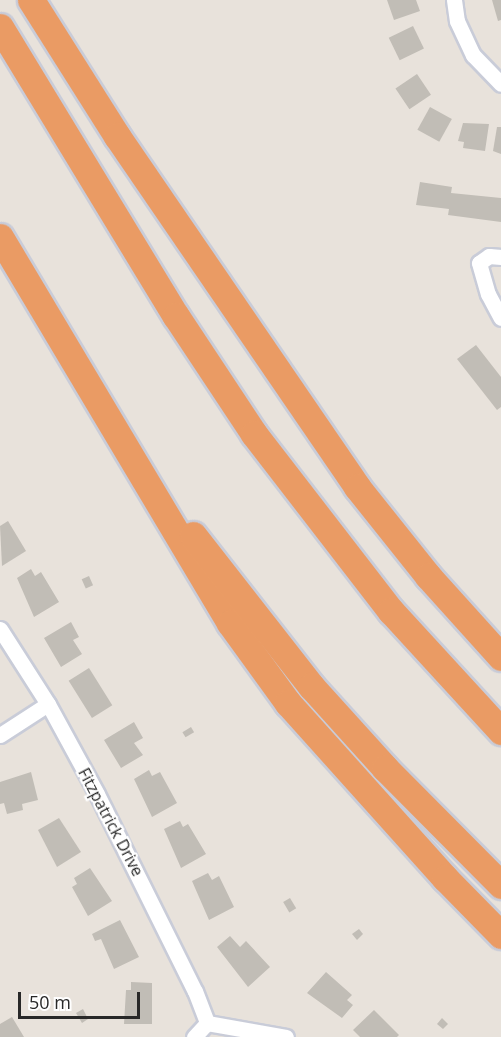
<!DOCTYPE html>
<style>
body{margin:0}
#map{position:relative;width:501px;height:1037px;overflow:hidden;background:#e8e2db;font-family:"Open Sans",sans-serif}
div>[style]{position:absolute}
.building>*{inset:0;background:#c1bdb6;transform-origin:0 0}
.roads{filter:drop-shadow(2px 0 #c9ccd8) drop-shadow(-2px 0 #c9ccd8) drop-shadow(0 2px #c9ccd8) drop-shadow(0 -2px #c9ccd8)}
.street>*{height:15px;margin:-7.5px;padding:0 7.5px;transform-origin:7.5px;border-radius:7.5px;background:#fff}
.highway>*{height:27px;margin:-13.5px;padding:0 13.5px;transform-origin:13.5px;border-radius:13.5px;background:#ea9b64}
span{translate:-50% -50%;white-space:nowrap;text-align:center;line-height:1.15;-webkit-text-stroke:4.5px #fff;paint-order:stroke}
.street-label{font-size:16px;color:#282828}
.scale{position:absolute;left:18px;top:992px;width:122px;height:27px;box-sizing:border-box;border:3px solid #282828;border-top:0;padding-left:8px;font-size:18px;line-height:21px;white-space:nowrap;color:#282828;-webkit-text-stroke:4px #fff;paint-order:stroke}
</style>
<div id="map">
<div class="building">
<div style="clip-path:polygon(387px 0,416px 0,420px 11px,394px 20px)"></div>
<div style="clip-path:polygon(492px 0,501px 0,501px 20px,498px 21px)"></div>
<div style="left:413px;top:26px;width:25px;height:27px;rotate:64deg"></div>
<div style="left:417px;top:74px;width:25px;height:26px;rotate:56deg"></div>
<div style="left:430px;top:107px;width:25px;height:26px;rotate:29deg"></div>
<div style="clip-path:polygon(463px 123px,489px 124px,485px 151px,463px 148px,464px 142px,458px 141px)"></div>
<div style="clip-path:polygon(497px 127px,501px 127px,501px 154px,493px 151px)"></div>
<div style="clip-path:polygon(420px 182px,452px 187px,451px 193px,501px 198px,501px 222px,448px 215px,449px 209px,416px 205px)"></div>
<div style="clip-path:polygon(476px 345px,501px 377px,501px 407px,497px 410px,457px 359px)"></div>
<div style="clip-path:polygon(8px 521px,26px 551px,2px 566px,0 526px)"></div>
<div style="clip-path:polygon(31px 569px,35px 576px,41px 572px,59px 602px,34px 617px,17px 578px)"></div>
<div style="left:89px;top:576px;width:10px;height:8px;rotate:66deg"></div>
<div style="clip-path:polygon(71px 622px,79px 637px,73px 640px,82px 654px,61px 667px,44px 638px)"></div>
<div style="left:89px;top:668px;width:44px;height:24px;rotate:58deg"></div>
<div style="clip-path:polygon(134px 722px,143px 738px,134px 743px,143px 755px,121px 768px,104px 740px)"></div>
<div style="left:191px;top:727px;width:6px;height:10px;rotate:59deg"></div>
<div style="clip-path:polygon(149px 770px,152px 776px,160px 772px,177px 803px,152px 817px,134px 779px)"></div>
<div style="clip-path:polygon(31px 772px,38px 800px,22px 804px,23px 810px,7px 814px,4px 803px,0 804px,0 782px)"></div>
<div style="clip-path:polygon(59px 818px,81px 852px,57px 867px,38px 830px)"></div>
<div style="clip-path:polygon(180px 821px,183px 827px,188px 824px,206px 854px,181px 868px,164px 829px)"></div>
<div style="clip-path:polygon(90px 868px,112px 901px,88px 916px,72px 887px,77px 884px,74px 878px)"></div>
<div style="clip-path:polygon(208px 873px,212px 880px,219px 876px,234px 907px,209px 920px,192px 881px)"></div>
<div style="left:290px;top:898px;width:12px;height:8px;rotate:59deg"></div>
<div style="clip-path:polygon(120px 920px,139px 957px,114px 969px,101px 939px,95px 941px,92px 934px)"></div>
<div style="clip-path:polygon(359px 929px,363px 934px,357px 940px,352px 934px)"></div>
<div style="clip-path:polygon(230px 936px,240px 947px,246px 941px,270px 967px,248px 987px,217px 947px)"></div>
<div style="clip-path:polygon(326px 972px,352px 995px,347px 1000px,353px 1005px,342px 1018px,307px 993px)"></div>
<div style="clip-path:polygon(131px 982px,152px 983px,152px 1024px,124px 1024px,126px 990px,131px 990px)"></div>
<div style="clip-path:polygon(83px 1009px,88px 1019px,82px 1023px,76px 1013px)"></div>
<div style="clip-path:polygon(374px 1010px,399px 1035px,397px 1037px,360px 1037px,353px 1030px)"></div>
<div style="clip-path:polygon(12px 1017px,24px 1037px,0 1037px,0 1024px)"></div>
<div style="clip-path:polygon(442px 1018px,448px 1024px,443px 1029px,437px 1024px)"></div>
</div>
<div class="roads">
<div class="street">
<div style="left:454px;top:0;width:21px;rotate:82deg"></div>
<div style="left:457px;top:21px;width:38px;rotate:65deg"></div>
<div style="left:473px;top:55px;width:40px;rotate:46deg"></div>
<div style="left:501px;top:257px;width:12px;rotate:-175deg"></div>
<div style="left:489px;top:256px;width:12px;rotate:145deg"></div>
<div style="left:479px;top:263px;width:32px;rotate:74deg"></div>
<div style="left:488px;top:294px;width:27px;rotate:62deg"></div>
<div style="left:0;top:629px;width:89px;rotate:57.4deg"></div>
<div style="left:48px;top:704px;width:102px;rotate:61.4deg"></div>
<div style="left:97px;top:794px;width:220px;rotate:63.6deg"></div>
<div style="left:195px;top:991px;width:34px;rotate:69deg"></div>
<div style="left:0;top:735px;width:57px;rotate:-32.9deg"></div>
<div style="left:207px;top:1023px;width:80px;rotate:10deg"></div>
<div style="left:194px;top:1037px;width:19px;rotate:-47deg"></div>
</div>
<div class="highway">
<div style="left:31px;top:0;width:161px;rotate:57.7deg"></div>
<div style="left:117px;top:136px;width:425px;rotate:55.6deg"></div>
<div style="left:357px;top:487px;width:114px;rotate:51.4deg"></div>
<div style="left:428px;top:576px;width:109px;rotate:48deg"></div>
<div style="left:0;top:27px;width:338px;rotate:58.7deg"></div>
<div style="left:176px;top:316px;width:141px;rotate:56.5deg"></div>
<div style="left:254px;top:434px;width:224px;rotate:52.3deg"></div>
<div style="left:391px;top:611px;width:163px;rotate:47.5deg"></div>
<div style="left:0;top:237px;width:449px;rotate:59.2deg"></div>
<div style="left:230px;top:623px;width:99px;rotate:54.1deg"></div>
<div style="left:288px;top:703px;width:235px;rotate:48.1deg"></div>
<div style="left:445px;top:878px;width:80px;rotate:45.5deg"></div>
<div style="left:193px;top:535px;width:192px;rotate:52deg"></div>
<div style="left:311px;top:686px;width:110px;rotate:47.9deg"></div>
<div style="left:385px;top:768px;width:165px;rotate:45.2deg"></div>
</div>
</div>
<div class="street-label">
<span style="left:111px;top:822px;rotate:62deg">Fitzpatrick Drive</span>
</div>
<div class="scale">50 m</div>
</div>
